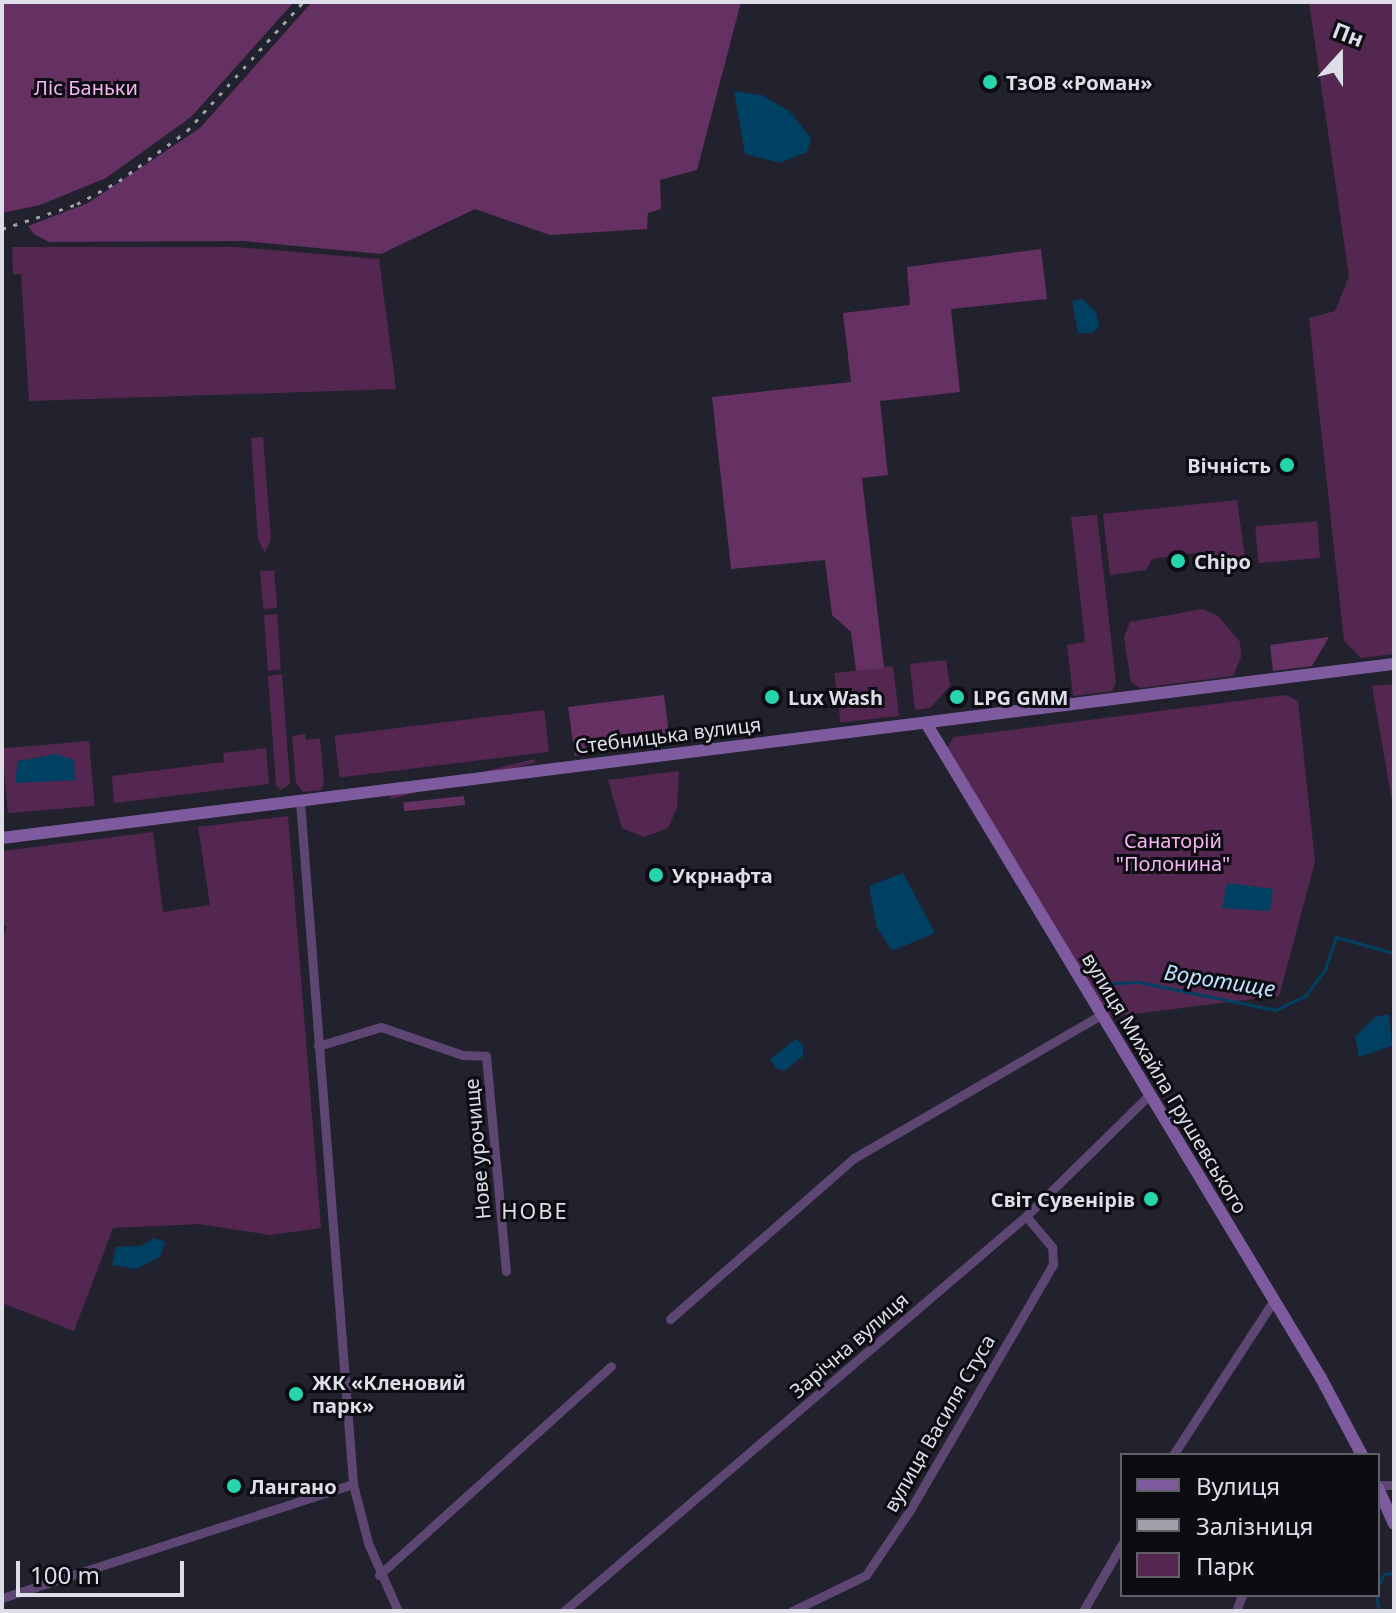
<!DOCTYPE html>
<meta charset="utf-8">
<style>
body{margin:0}
#map{position:relative;width:1396px;height:1613px;overflow:hidden;background:#22222f;font-family:"Noto Sans",sans-serif}
div>[style]{position:absolute}
.green>*{inset:0;background:#542751;transform-origin:0 0}
.forest>*{inset:0;background:#653062;transform-origin:0 0}
.water>*{inset:0;background:#004062}
.stream>*{height:3px;margin:-1.5px;padding:0 1.5px;transform-origin:1.5px;border-radius:1.5px;background:#004062}
.street>*{height:9px;margin:-4.5px;padding:0 4.5px;transform-origin:4.5px;border-radius:4.5px;background:#5d4772}
.secondary>*{height:12px;margin:-6px;padding:0 6px;transform-origin:6px;border-radius:6px;background:#7e5a9e}
.rail>*{height:3px;margin-top:-1.5px;transform-origin:0;background:repeating-linear-gradient(90deg,#a0a0ab 0 4px,transparent 0 12px)}
.dots>*{width:22px;height:22px;translate:-50% -50%;box-sizing:border-box;border:4px solid #0c0c12;border-radius:50%}
span{translate:-50% -50%;white-space:nowrap;text-align:center;line-height:1.15;-webkit-text-stroke:6px #0c0c12;paint-order:stroke}
.poi-label{font-size:20px;color:#dddee7;font-weight:700}
.left{translate:0 -50%;text-align:left}
.right{translate:-100% -50%;text-align:right}
.park-label{font-size:20px;color:#f6b5f1}
.street-label{font-size:20px;color:#dddee7}
.water-label{font-size:22px;color:#bde2fd;font-style:italic}
.neighbourhood-label{font-size:22px;color:#dddee7;letter-spacing:2px}
.frame{position:absolute;inset:0;border:4px solid #dddee7;pointer-events:none}
.legend{position:absolute;left:1120px;top:1453px;width:260px;height:144px;box-sizing:border-box;background:#0c0c12;border:2px solid #606067;margin:0;padding:10px 14px;list-style:none;font-size:24px;color:#dddee7}
.legend li{display:flex;align-items:center;gap:16px;height:40px}
.legend b{width:40px;border:2px solid #606067}
.north{position:absolute;left:1300px;top:16px;width:80px;height:80px;-webkit-text-stroke:6px #0c0c12;paint-order:stroke;rotate:21deg;font-size:22px;font-weight:700;line-height:32px;text-align:center;color:#dddee7}
.north::after{content:'';display:block;margin:auto;width:28px;height:36px;background:#dddee7;clip-path:polygon(50% 0,100% 100%,50% 72%,0 100%)}
.scale{position:absolute;left:16px;top:1561px;width:168px;height:36px;box-sizing:border-box;border:4px solid #dddee7;border-top:0;padding-left:10px;font-size:24px;line-height:28px;white-space:nowrap;color:#dddee7;-webkit-text-stroke:6px #0c0c12;paint-order:stroke}
</style>
<div id="map">
<div class="green">
<div style="clip-path:polygon(1309px 2px,1394px 2px,1394px 654px,1361px 658px,1344px 641px,1309px 318px,1335px 311px,1349px 276px)"></div>
<div style="clip-path:polygon(12px 247px,235px 247px,379px 259px,396px 389px,29px 401px,21px 274px,13px 274px)"></div>
<div style="clip-path:polygon(263px 437px,271px 539px,265px 553px,258px 539px,251px 438px)"></div>
<div style="clip-path:polygon(1237px 500px,1245px 557px,1205px 562px,1203px 552px,1152px 559px,1146px 570px,1110px 575px,1103px 514px)"></div>
<div style="clip-path:polygon(1097px 515px,1116px 683px,1112px 691px,1073px 696px,1067px 645px,1085px 642px,1071px 517px)"></div>
<div style="left:1317px;top:521px;width:37px;height:62px;rotate:85deg"></div>
<div style="left:274px;top:570px;width:38px;height:14px;rotate:85deg"></div>
<div style="clip-path:polygon(1203px 609px,1218px 616px,1240px 642px,1241px 657px,1233px 676px,1140px 688px,1131px 682px,1124px 637px,1130px 622px)"></div>
<div style="left:277px;top:614px;width:56px;height:13px;rotate:86deg"></div>
<div style="clip-path:polygon(946px 660px,950px 686px,930px 708px,915px 710px,910px 664px)"></div>
<div style="left:893px;top:666px;width:50px;height:59px;rotate:83deg"></div>
<div style="clip-path:polygon(282px 674px,290px 784px,281px 790px,276px 785px,268px 676px)"></div>
<div style="clip-path:polygon(1394px 684px,1394px 812px,1372px 686px)"></div>
<div style="clip-path:polygon(1286px 695px,1298px 701px,1315px 862px,1279px 996px,1110px 1017px,947px 748px,954px 737px)"></div>
<div style="left:544px;top:710px;width:42px;height:211px;rotate:83deg"></div>
<div style="clip-path:polygon(305px 734px,306px 740px,320px 738px,324px 782px,321px 790px,303px 792px,296px 783px,292px 736px)"></div>
<div style="left:89px;top:741px;width:65px;height:87px;rotate:85deg"></div>
<div style="clip-path:polygon(266px 748px,269px 784px,114px 803px,112px 776px,224px 762px,223px 753px)"></div>
<div style="left:534px;top:759px;width:4px;height:149px;rotate:76deg"></div>
<div style="clip-path:polygon(679px 771px,677px 808px,668px 828px,644px 837px,622px 828px,608px 780px)"></div>
<div style="clip-path:polygon(288px 816px,321px 1228px,271px 1235px,199px 1224px,113px 1228px,74px 1331px,2px 1303px,2px 940px,7px 926px,2px 926px,2px 851px,153px 832px,163px 912px,210px 905px,198px 827px)"></div>
</div>
<div class="forest">
<div style="clip-path:polygon(2px 2px,294px 2px,191px 117px,106px 178px,40px 205px,2px 213px)"></div>
<div style="clip-path:polygon(312px 2px,741px 2px,697px 170px,660px 180px,661px 209px,648px 213px,647px 229px,550px 235px,475px 209px,381px 254px,244px 241px,49px 242px,34px 234px,28px 226px,88px 203px,200px 128px)"></div>
<div style="clip-path:polygon(1041px 249px,1047px 299px,951px 309px,960px 392px,880px 401px,888px 475px,862px 478px,884px 668px,856px 671px,851px 632px,832px 615px,825px 560px,731px 569px,712px 397px,851px 382px,843px 313px,910px 305px,907px 267px)"></div>
<div style="clip-path:polygon(1329px 637px,1312px 666px,1273px 671px,1270px 645px)"></div>
<div style="clip-path:polygon(664px 695px,670px 741px,631px 742px,575px 756px,568px 707px)"></div>
<div style="left:464px;top:796px;width:9px;height:61px;rotate:84deg"></div>
</div>
<div class="water">
<div style="clip-path:polygon(734px 91px,762px 95px,789px 111px,811px 138px,807px 152px,780px 163px,745px 154px)"></div>
<div style="clip-path:polygon(1082px 299px,1096px 312px,1099px 327px,1092px 333px,1078px 333px,1072px 301px)"></div>
<div style="clip-path:polygon(56px 754px,74px 760px,75px 780px,15px 783px,18px 761px)"></div>
<div style="clip-path:polygon(903px 873px,935px 933px,892px 951px,877px 928px,869px 886px)"></div>
<div style="clip-path:polygon(1227px 883px,1273px 889px,1270px 911px,1222px 908px)"></div>
<div style="clip-path:polygon(1389px 1014px,1392px 1046px,1359px 1057px,1355px 1037px,1375px 1017px)"></div>
<div style="clip-path:polygon(796px 1039px,803px 1045px,803px 1056px,784px 1071px,777px 1069px,770px 1059px)"></div>
<div style="clip-path:polygon(154px 1238px,165px 1242px,160px 1257px,136px 1269px,112px 1265px,116px 1247px,141px 1246px)"></div>
</div>
<div class="stream">
<div style="left:1096px;top:984px;width:43px;rotate:-2.7deg"></div>
<div style="left:1139px;top:982px;width:139px;rotate:11.6deg"></div>
<div style="left:1275px;top:1010px;width:33px;rotate:-25deg"></div>
<div style="left:1305px;top:996px;width:34px;rotate:-53deg"></div>
<div style="left:1325px;top:969px;width:34px;rotate:-71deg"></div>
<div style="left:1336px;top:937px;width:60px;rotate:15.4deg"></div>
<div style="left:1378px;top:1586px;width:13px;rotate:-63deg"></div>
<div style="left:1384px;top:1574px;width:10px;rotate:-6deg"></div>
<div style="left:1376px;top:1595px;width:16px;rotate:79deg"></div>
</div>
<div class="street">
<div style="left:300px;top:801px;width:685px;rotate:85.56deg"></div>
<div style="left:353px;top:1484px;width:61px;rotate:75.7deg"></div>
<div style="left:368px;top:1543px;width:74px;rotate:66.2deg"></div>
<div style="left:318px;top:1046px;width:66px;rotate:-16.8deg"></div>
<div style="left:381px;top:1027px;width:87px;rotate:18.9deg"></div>
<div style="left:463px;top:1055px;width:23px;rotate:2deg"></div>
<div style="left:486px;top:1056px;width:216px;rotate:84.7deg"></div>
<div style="left:670px;top:1319px;width:244px;rotate:-41.2deg"></div>
<div style="left:854px;top:1158px;width:285px;rotate:-30.1deg"></div>
<div style="left:1173px;top:1455px;width:185px;rotate:-56.9deg"></div>
<div style="left:1378px;top:1485px;width:16px"></div>
<div style="left:379px;top:1575px;width:312px;rotate:-42deg"></div>
<div style="left:2px;top:1598px;width:369px;rotate:-18deg"></div>
<div style="left:564px;top:1611px;width:608px;rotate:-40.53deg"></div>
<div style="left:1026px;top:1216px;width:171px;rotate:-44.5deg"></div>
<div style="left:792px;top:1611px;width:82px;rotate:-25.9deg"></div>
<div style="left:866px;top:1575px;width:78px;rotate:-55.9deg"></div>
<div style="left:910px;top:1510px;width:285px;rotate:-59.8deg"></div>
<div style="left:1053px;top:1264px;width:17px;rotate:-93deg"></div>
<div style="left:1052px;top:1247px;width:40px;rotate:-130deg"></div>
<div style="left:1083px;top:1611px;width:78px;rotate:-59.8deg"></div>
<div style="left:1236px;top:1611px;width:17px;rotate:-69deg"></div>
</div>
<div class="secondary">
<div style="left:926px;top:723px;width:765px;rotate:58.91deg"></div>
<div style="left:1321px;top:1378px;width:87px;rotate:62deg"></div>
<div style="left:2px;top:838px;width:1403px;rotate:-7.13deg"></div>
<div style="left:1378px;top:1488px;width:39px;rotate:66deg"></div>
</div>
<div class="rail">
<div style="left:2px;top:229px;width:79px;rotate:-18.4deg"></div>
<div style="left:77px;top:204px;width:48px;rotate:-28.7deg"></div>
<div style="left:119px;top:181px;width:84px;rotate:-36.3deg"></div>
<div style="left:187px;top:131px;width:173px;rotate:-48deg"></div>
</div>
<div class="dots">
<div style="left:990px;top:82px;background:#27d5ad"></div>
<div style="left:1287px;top:465px;background:#27d5ad"></div>
<div style="left:1178px;top:561px;background:#27d5ad"></div>
<div style="left:772px;top:697px;background:#27d5ad"></div>
<div style="left:957px;top:697px;background:#27d5ad"></div>
<div style="left:656px;top:875px;background:#27d5ad"></div>
<div style="left:1151px;top:1199px;background:#27d5ad"></div>
<div style="left:296px;top:1394px;background:#27d5ad"></div>
<div style="left:234px;top:1486px;background:#27d5ad"></div>
</div>
<div class="poi-label">
<span class="left" style="left:1006px;top:82px">ТзОВ «Роман»</span>
<span class="right" style="left:1271px;top:465px">Вічність</span>
<span class="left" style="left:1194px;top:561px">Chipo</span>
<span class="left" style="left:788px;top:697px">Lux Wash</span>
<span class="left" style="left:973px;top:697px">LPG GMM</span>
<span class="left" style="left:672px;top:875px">Укрнафта</span>
<span class="right" style="left:1135px;top:1199px">Світ Сувенірів</span>
<span class="left" style="left:312px;top:1394px">ЖК «Кленовий<br>парк»</span>
<span class="left" style="left:250px;top:1486px">Лангано</span>
</div>
<div class="park-label">
<span style="left:86px;top:87px">Ліс Баньки</span>
<span style="left:1173px;top:852px">Санаторій<br>"Полонина"</span>
</div>
<div class="street-label">
<span style="left:668px;top:735px;rotate:-7deg">Стебницька вулиця</span>
<span style="left:1165px;top:1083px;rotate:59deg">вулиця Михайла Грушевського</span>
<span style="left:477px;top:1149px;rotate:-95deg">Нове урочище</span>
<span style="left:849px;top:1345px;rotate:-41deg">Зарічна вулиця</span>
<span style="left:939px;top:1423px;rotate:-60deg">вулиця Василя Стуса</span>
</div>
<div class="water-label">
<span style="left:1220px;top:980px;rotate:9deg">Воротище</span>
</div>
<div class="neighbourhood-label">
<span style="left:535px;top:1211px">НОВЕ</span>
</div>
<div class="frame"></div>
<ul class="legend">
<li><b style="height:10px;background:#7e5a9e"></b>Вулиця</li>
<li><b style="height:10px;background:#a0a0ab"></b>Залізниця</li>
<li><b style="height:22px;background:#542751"></b>Парк</li>
</ul>
<div class="north">Пн</div>
<div class="scale">100 m</div>
</div>
